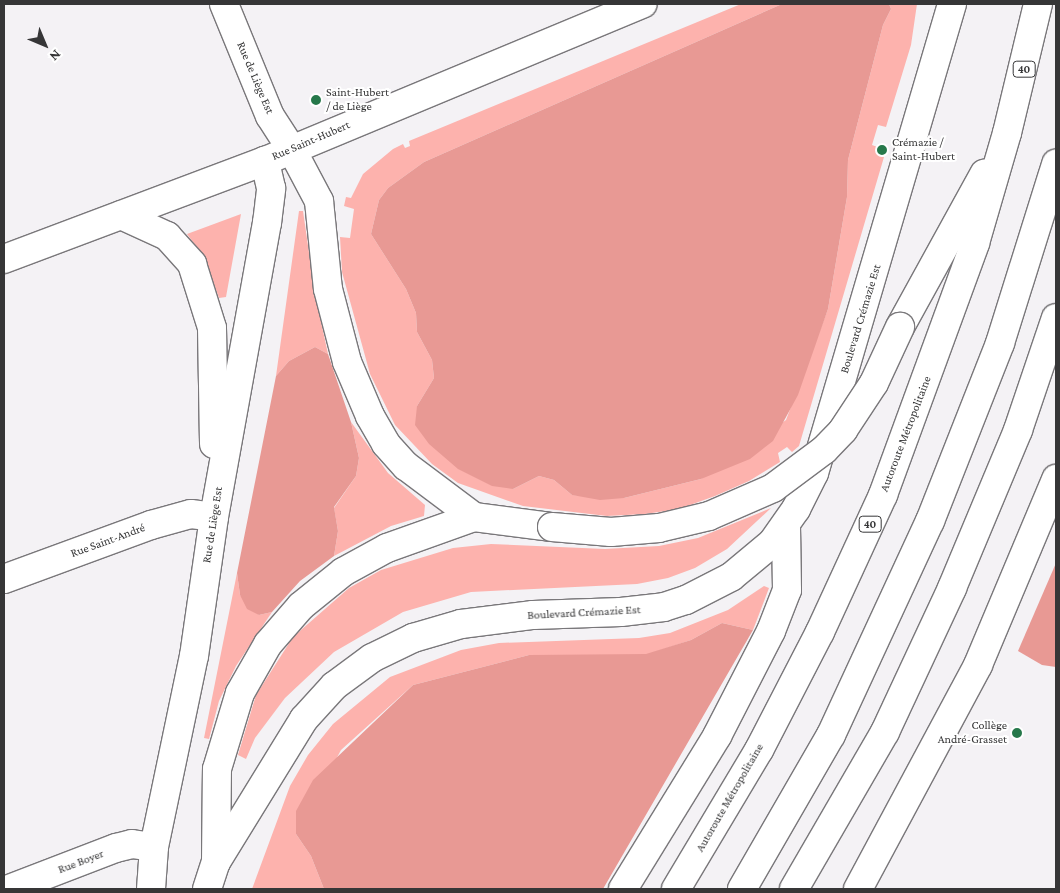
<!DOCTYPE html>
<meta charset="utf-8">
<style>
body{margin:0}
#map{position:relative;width:1060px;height:893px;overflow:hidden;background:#f4f2f5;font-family:"Crimson Pro",serif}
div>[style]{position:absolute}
.green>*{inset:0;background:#fdb2ad}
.forest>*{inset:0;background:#e89994}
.roads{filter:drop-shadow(1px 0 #79777a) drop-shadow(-1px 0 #79777a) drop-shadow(0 1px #79777a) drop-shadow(0 -1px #79777a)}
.minor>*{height:28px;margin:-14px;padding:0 14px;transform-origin:14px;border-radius:14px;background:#fff}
.tertiary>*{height:28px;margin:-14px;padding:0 14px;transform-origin:14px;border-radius:14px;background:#fff}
.secondary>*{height:28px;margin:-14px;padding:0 14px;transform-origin:14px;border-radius:14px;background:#fff}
.primary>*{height:28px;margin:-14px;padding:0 14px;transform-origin:14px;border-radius:14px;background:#fff}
.motorway>*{height:28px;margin:-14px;padding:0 14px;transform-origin:14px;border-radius:14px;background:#fff}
.bridges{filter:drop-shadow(1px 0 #79777a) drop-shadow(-1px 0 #79777a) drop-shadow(0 1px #79777a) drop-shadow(0 -1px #79777a)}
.motorway-bridge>*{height:28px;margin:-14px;padding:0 14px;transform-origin:14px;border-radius:14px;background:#fff}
.dots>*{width:14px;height:14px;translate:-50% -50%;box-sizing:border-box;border:2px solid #fff;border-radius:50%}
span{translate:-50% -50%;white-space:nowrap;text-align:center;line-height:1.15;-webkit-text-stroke:4px #fff;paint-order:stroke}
.shield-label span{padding:1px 4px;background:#fff;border:1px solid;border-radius:4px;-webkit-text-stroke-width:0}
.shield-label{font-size:11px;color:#363637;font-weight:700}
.street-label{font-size:12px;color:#363637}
.poi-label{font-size:12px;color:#363637}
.left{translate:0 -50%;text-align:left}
.right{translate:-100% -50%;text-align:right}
.frame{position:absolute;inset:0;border:5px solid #363637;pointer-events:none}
.north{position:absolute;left:20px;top:20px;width:50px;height:50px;-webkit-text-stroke:4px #fff;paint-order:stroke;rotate:135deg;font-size:14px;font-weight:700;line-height:20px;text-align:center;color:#363637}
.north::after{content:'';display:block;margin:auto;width:18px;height:22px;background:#363637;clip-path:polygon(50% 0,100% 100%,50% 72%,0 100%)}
</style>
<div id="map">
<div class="green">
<div style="clip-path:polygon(741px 4px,782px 4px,424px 162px,388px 188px,379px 200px,371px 234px,406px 289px,416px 313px,417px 332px,432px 360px,434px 378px,417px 406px,513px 489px,539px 476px,554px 480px,572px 495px,624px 498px,701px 479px,786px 420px,828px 309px,847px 197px,848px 160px,883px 25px,891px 9px,889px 4px,917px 4px,911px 45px,886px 127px,878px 125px,872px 145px,880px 148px,878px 155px,884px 157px,799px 446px,792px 452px,787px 447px,778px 453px,780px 462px,749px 481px,715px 496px,679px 509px,645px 514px,607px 516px,523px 506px,458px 483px,432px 464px,395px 425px,370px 374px,342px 272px,340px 237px,350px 238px,354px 209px,344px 206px,346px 197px,351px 198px,363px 174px,393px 149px,403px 144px,405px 148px,410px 146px,409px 141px)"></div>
<div style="clip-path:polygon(299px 211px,303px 211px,315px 294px,328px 354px,315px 347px,289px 361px,276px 376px)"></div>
<div style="clip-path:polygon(241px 214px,226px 297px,219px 298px,204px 257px,187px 234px)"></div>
<div style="clip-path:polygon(351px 422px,388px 473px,425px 505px,424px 516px,391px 526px,334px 556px,338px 531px,334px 508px,356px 476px,359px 458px)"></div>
<div style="clip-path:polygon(771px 508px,727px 549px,695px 568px,668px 578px,637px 584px,471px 592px,403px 612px,334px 652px,285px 698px,255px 738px,246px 759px,238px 755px,256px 695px,293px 637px,349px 588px,381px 570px,453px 548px,491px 544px,605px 549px,659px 546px,698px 538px)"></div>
<div style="clip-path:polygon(237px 573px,240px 595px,259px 615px,272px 612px,236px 666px,219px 701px,209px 739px,204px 738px)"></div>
<div style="clip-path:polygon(764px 586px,769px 588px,753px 630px,722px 623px,691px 640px,646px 655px,529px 655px,413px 685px,341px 750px,296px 834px,311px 856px,324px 889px,252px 889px,290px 786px,308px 755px,333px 724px,390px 677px,461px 650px,499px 643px,639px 638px,670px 633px,728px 610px)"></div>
</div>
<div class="forest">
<div style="clip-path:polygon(782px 4px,889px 4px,891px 9px,883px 25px,848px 160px,847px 197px,828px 309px,798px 395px,773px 441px,750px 459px,701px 479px,624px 498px,600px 500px,572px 495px,554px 480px,539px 476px,513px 489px,492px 486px,458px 469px,429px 444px,415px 425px,417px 406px,434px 378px,432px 360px,417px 332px,416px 313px,406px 289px,371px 234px,379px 200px,388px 188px,424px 162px)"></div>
<div style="clip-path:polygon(315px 347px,328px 354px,351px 422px,359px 458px,356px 476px,334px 507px,338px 531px,334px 556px,300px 581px,272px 612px,259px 615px,247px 609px,240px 595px,237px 573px,276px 376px,289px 361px)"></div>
<div style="clip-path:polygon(1056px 563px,1056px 667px,1042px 665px,1018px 651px)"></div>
<div style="clip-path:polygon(722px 623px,753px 630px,603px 889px,324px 889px,311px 856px,296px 834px,296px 811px,313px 780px,413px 685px,529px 655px,646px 654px,691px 640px)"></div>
</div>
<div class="roads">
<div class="minor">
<div style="left:224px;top:4px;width:121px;rotate:67.7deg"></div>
<div style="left:270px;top:116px;width:40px;rotate:57.1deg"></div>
<div style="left:4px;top:579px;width:157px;rotate:-20.2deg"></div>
<div style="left:151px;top:525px;width:41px;rotate:-15.4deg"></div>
<div style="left:191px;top:514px;width:23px;rotate:7deg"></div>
<div style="left:9px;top:889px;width:115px;rotate:-21deg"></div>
<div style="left:116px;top:848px;width:16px;rotate:-14deg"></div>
<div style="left:132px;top:844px;width:22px;rotate:8deg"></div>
</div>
<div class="tertiary">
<div style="left:121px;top:215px;width:51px;rotate:24.5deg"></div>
<div style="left:167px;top:236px;width:38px;rotate:48deg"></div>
<div style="left:192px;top:264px;width:67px;rotate:72.6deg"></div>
<div style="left:212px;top:328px;width:116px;rotate:89deg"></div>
<div style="left:4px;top:259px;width:279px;rotate:-20.6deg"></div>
<div style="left:265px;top:161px;width:409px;rotate:-22.6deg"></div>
<div style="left:151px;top:889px;width:42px;rotate:-85.9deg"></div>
<div style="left:154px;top:847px;width:195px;rotate:-78.2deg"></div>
<div style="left:194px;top:656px;width:140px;rotate:-81.8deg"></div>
<div style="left:214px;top:517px;width:299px;rotate:-79.8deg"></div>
<div style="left:267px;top:223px;width:35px;rotate:-83deg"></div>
<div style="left:271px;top:188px;width:28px;rotate:-103deg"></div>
</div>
<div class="secondary">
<div style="left:216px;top:862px;width:168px;rotate:-58.4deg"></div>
<div style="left:304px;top:719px;width:45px;rotate:-47.7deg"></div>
<div style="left:334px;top:686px;width:47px;rotate:-36.4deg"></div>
<div style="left:372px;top:658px;width:46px;rotate:-26deg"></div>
<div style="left:413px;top:638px;width:50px;rotate:-16.3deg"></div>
<div style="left:461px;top:624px;width:73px;rotate:-7.1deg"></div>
<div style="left:533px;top:615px;width:88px;rotate:-2deg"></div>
<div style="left:621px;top:612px;width:43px;rotate:-6.6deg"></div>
<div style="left:664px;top:607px;width:23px;rotate:-18deg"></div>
<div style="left:686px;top:600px;width:51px;rotate:-27.1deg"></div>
<div style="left:731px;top:577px;width:53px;rotate:-39.7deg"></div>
<div style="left:772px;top:543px;width:42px;rotate:-54.8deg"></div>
<div style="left:796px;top:509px;width:40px;rotate:-63.4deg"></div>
<div style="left:814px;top:473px;width:489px;rotate:-73.6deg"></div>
<div style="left:858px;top:889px;width:254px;rotate:-61.8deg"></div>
<div style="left:978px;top:665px;width:202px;rotate:-67.2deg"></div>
</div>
<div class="primary">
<div style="left:207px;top:889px;width:28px;rotate:-72deg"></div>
</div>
<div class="motorway">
<div style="left:292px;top:150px;width:58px;rotate:62.1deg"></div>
<div style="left:319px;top:201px;width:88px;rotate:84.2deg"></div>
<div style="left:328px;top:289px;width:75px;rotate:75.4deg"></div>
<div style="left:347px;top:362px;width:59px;rotate:66.9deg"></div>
<div style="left:370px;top:416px;width:32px;rotate:60deg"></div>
<div style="left:386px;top:444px;width:30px;rotate:48deg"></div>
<div style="left:406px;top:466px;width:85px;rotate:36.9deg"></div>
<div style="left:474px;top:517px;width:79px;rotate:7.3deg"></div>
<div style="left:900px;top:327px;width:175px;rotate:-61.2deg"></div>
<div style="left:216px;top:862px;width:93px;rotate:-89.4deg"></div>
<div style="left:217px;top:769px;width:79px;rotate:-73.2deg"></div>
<div style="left:240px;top:693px;width:56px;rotate:-60.3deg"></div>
<div style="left:268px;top:644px;width:50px;rotate:-49deg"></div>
<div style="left:301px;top:606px;width:54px;rotate:-39deg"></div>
<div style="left:343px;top:572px;width:50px;rotate:-28.6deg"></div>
<div style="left:387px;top:548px;width:92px;rotate:-19.6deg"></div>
<div style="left:623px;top:889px;width:180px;rotate:-58.4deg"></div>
<div style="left:717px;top:736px;width:118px;rotate:-62.8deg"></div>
<div style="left:771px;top:631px;width:44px;rotate:-68.7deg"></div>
<div style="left:787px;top:590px;width:65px;rotate:-90.9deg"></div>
<div style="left:676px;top:889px;width:162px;rotate:-59.2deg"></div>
<div style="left:759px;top:750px;width:133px;rotate:-62.7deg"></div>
<div style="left:820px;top:632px;width:151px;rotate:-65.3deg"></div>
<div style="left:883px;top:495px;width:268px;rotate:-69.9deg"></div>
<div style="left:975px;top:243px;width:115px;rotate:-73.8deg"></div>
<div style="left:1007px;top:133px;width:133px;rotate:-76.5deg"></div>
<div style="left:742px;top:889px;width:178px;rotate:-60deg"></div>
<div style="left:831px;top:735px;width:236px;rotate:-65.2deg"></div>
<div style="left:930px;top:521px;width:191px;rotate:-68.5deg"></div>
<div style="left:1000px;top:343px;width:188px;rotate:-72.6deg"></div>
<div style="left:794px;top:889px;width:181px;rotate:-59.9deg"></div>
<div style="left:885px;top:732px;width:159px;rotate:-65deg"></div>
<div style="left:952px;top:588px;width:171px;rotate:-67.3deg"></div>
<div style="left:1018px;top:430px;width:118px;rotate:-71.3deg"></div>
</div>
</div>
<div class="bridges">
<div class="motorway-bridge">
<div style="left:552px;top:527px;width:59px;rotate:4.8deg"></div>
<div style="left:611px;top:532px;width:48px;rotate:-4.8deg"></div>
<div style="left:659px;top:528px;width:51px;rotate:-13.5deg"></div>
<div style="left:709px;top:516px;width:70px;rotate:-23.6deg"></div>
<div style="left:773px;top:488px;width:64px;rotate:-36.7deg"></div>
<div style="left:824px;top:450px;width:28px;rotate:-46deg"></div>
<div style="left:843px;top:430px;width:56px;rotate:-56.6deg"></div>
<div style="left:874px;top:383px;width:62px;rotate:-65.1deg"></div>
</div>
</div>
<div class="dots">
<div style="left:316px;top:100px;background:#26784a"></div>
<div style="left:882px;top:150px;background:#26784a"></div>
<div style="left:1017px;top:733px;background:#26784a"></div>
</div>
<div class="shield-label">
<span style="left:1024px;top:69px">40</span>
<span style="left:870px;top:524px">40</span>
</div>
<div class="street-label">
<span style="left:255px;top:78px;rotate:67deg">Rue de Liège Est</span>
<span style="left:311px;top:141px;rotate:-23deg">Rue Saint-Hubert</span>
<span style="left:861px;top:319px;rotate:-73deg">Boulevard Crémazie Est</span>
<span style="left:906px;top:434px;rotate:-69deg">Autoroute Métropolitaine</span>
<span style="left:213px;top:525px;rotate:-81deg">Rue de Liège Est</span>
<span style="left:108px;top:541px;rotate:-20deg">Rue Saint-André</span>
<span style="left:584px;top:613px;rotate:-3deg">Boulevard Crémazie Est</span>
<span style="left:730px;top:798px;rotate:-60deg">Autoroute Métropolitaine</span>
<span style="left:81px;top:862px;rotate:-21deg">Rue Boyer</span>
</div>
<div class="poi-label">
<span class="left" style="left:326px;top:100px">Saint-Hubert<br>/ de Liège</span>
<span class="left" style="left:892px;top:150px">Crémazie /<br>Saint-Hubert</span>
<span class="right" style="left:1007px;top:733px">Collège<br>André-Grasset</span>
</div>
<div class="frame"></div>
<div class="north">N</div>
</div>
